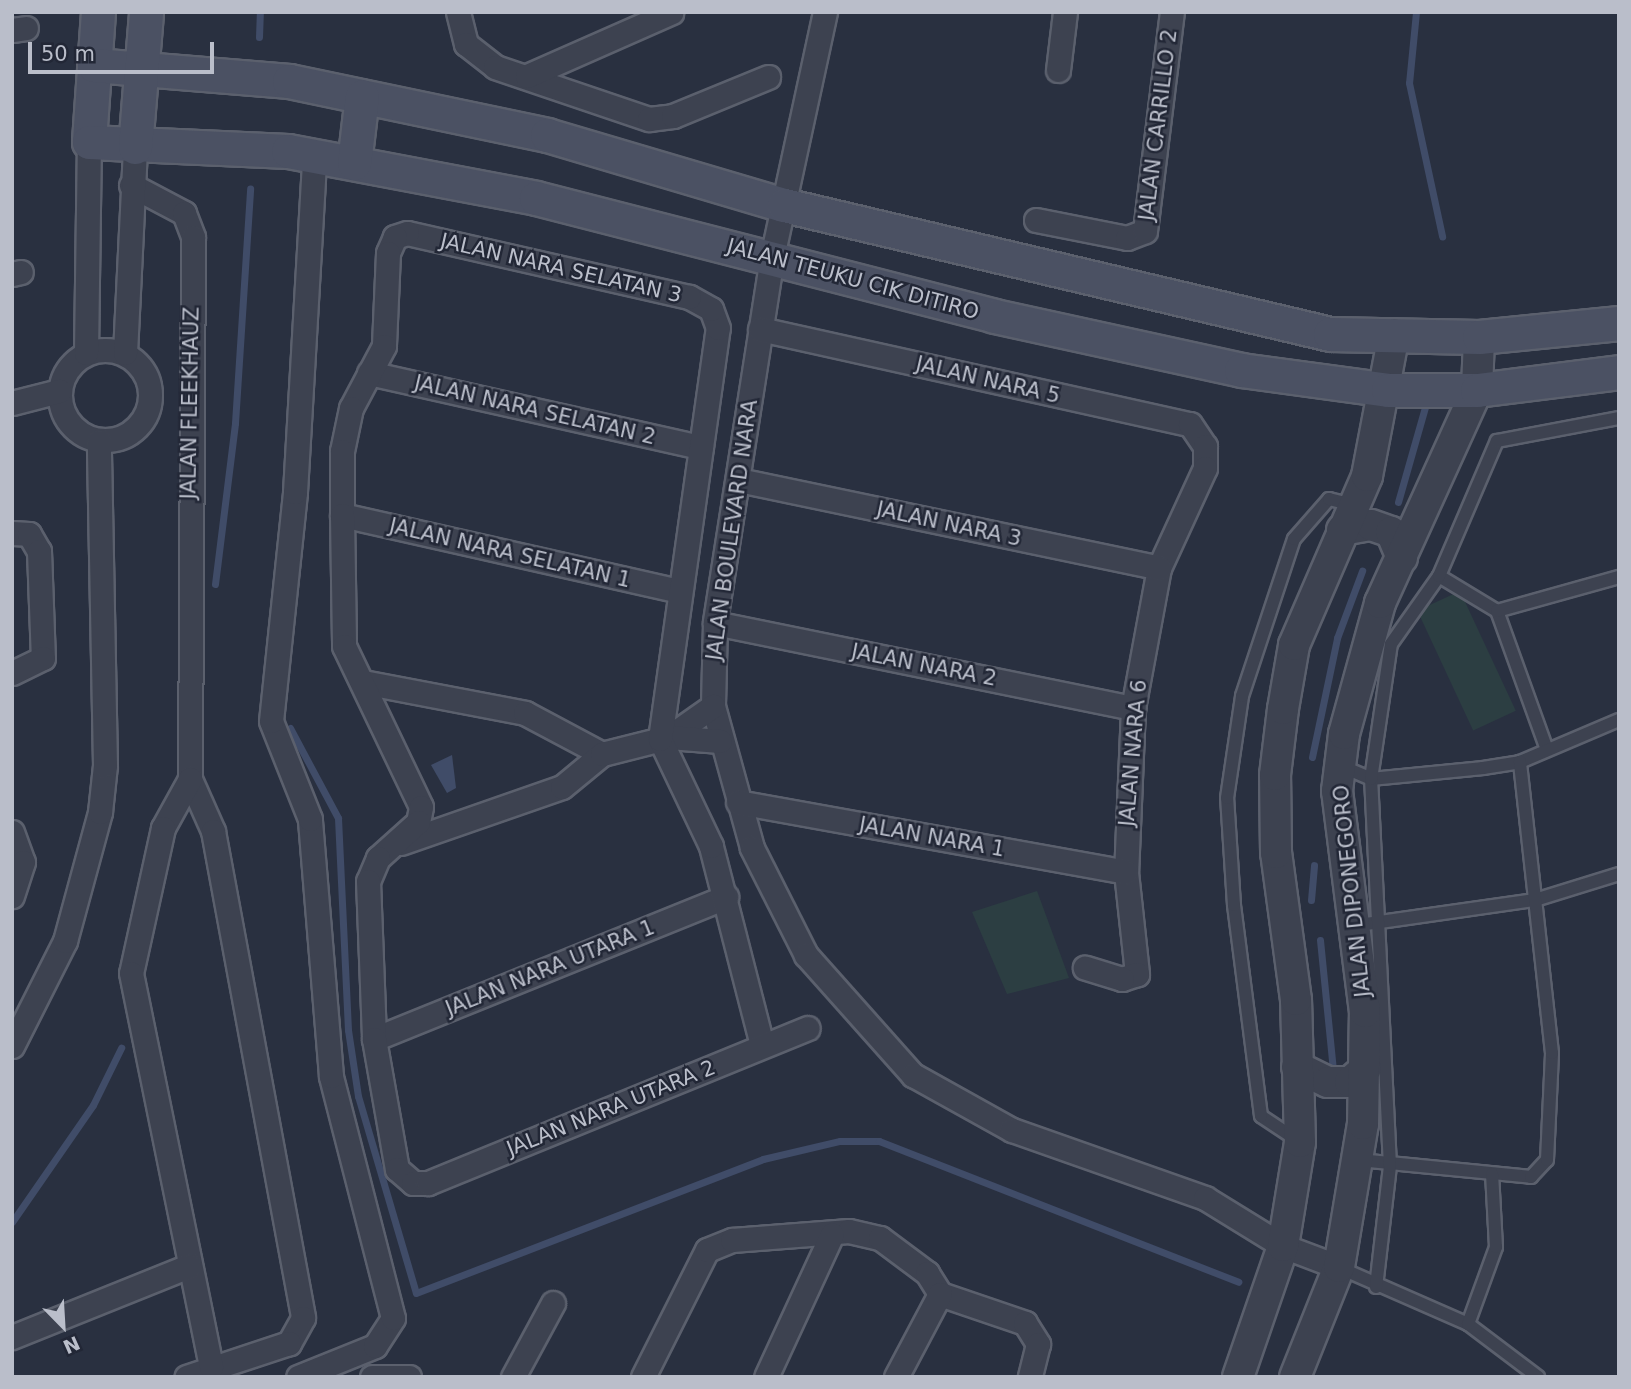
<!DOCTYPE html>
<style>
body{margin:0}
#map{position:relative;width:1631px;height:1389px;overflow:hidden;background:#293040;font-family:"DejaVu Sans",sans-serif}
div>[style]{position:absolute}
.green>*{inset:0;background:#2c3e42;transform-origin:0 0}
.water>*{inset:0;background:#404c68}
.stream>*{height:7px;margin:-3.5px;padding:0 3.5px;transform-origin:3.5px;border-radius:3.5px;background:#404c68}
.roads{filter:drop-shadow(2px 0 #5b606d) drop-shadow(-2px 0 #5b606d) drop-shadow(0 2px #5b606d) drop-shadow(0 -2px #5b606d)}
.service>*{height:12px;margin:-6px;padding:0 6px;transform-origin:6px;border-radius:6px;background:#3d4250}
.minor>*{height:23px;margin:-11.5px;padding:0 11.5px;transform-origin:11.5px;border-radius:11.5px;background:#3d4250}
.minor>.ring{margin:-11.5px;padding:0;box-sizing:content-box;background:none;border:23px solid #3d4250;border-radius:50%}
.tertiary>*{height:30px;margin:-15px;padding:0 15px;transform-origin:15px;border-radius:15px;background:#3d4250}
.secondary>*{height:33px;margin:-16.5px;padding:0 16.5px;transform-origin:16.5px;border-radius:16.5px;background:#4b5163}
span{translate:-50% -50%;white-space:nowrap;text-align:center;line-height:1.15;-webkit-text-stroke:5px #222736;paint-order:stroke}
.street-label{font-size:21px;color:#babeca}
.frame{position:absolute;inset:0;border:14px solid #babeca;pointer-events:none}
.north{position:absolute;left:28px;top:1291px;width:70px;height:70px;-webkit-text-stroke:5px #222736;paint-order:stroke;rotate:156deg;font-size:19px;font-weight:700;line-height:28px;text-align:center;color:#babeca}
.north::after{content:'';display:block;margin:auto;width:24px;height:32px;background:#babeca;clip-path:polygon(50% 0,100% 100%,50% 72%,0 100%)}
.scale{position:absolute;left:28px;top:42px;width:186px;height:32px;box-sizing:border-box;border:4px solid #babeca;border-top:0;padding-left:9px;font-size:21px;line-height:24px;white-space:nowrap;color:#babeca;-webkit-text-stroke:5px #222736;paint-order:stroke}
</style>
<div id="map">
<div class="green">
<div style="left:1460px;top:591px;width:132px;height:47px;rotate:65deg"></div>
<div style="clip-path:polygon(1037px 891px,1069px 978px,1007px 994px,972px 912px)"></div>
</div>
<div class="water">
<div style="clip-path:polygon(452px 755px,456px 788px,447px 793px,431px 765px)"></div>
</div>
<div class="stream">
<div style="left:1416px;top:12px;width:71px;rotate:95.6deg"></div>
<div style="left:1409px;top:83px;width:157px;rotate:77.8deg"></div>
<div style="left:259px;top:37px;width:25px;rotate:-88deg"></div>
<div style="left:1398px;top:502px;width:106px;rotate:-74.1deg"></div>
<div style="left:215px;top:584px;width:162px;rotate:-82.9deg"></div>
<div style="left:235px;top:423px;width:235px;rotate:-86.3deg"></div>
<div style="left:290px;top:728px;width:102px;rotate:61.9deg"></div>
<div style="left:338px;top:818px;width:212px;rotate:87.3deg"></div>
<div style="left:348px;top:1030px;width:67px;rotate:81.4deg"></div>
<div style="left:358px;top:1096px;width:205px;rotate:73.6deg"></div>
<div style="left:416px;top:1293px;width:372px;rotate:-21.1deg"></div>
<div style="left:763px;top:1159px;width:79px;rotate:-13.2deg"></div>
<div style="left:840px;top:1141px;width:39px"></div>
<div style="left:879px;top:1141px;width:386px;rotate:21.4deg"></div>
<div style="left:1312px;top:757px;width:122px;rotate:-78.1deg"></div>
<div style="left:1337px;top:638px;width:72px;rotate:-69.5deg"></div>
<div style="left:1311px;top:900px;width:35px;rotate:-85deg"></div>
<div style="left:1320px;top:940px;width:132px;rotate:84.3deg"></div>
<div style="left:12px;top:1222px;width:142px;rotate:-55.3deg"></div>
<div style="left:93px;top:1105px;width:64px;rotate:-63.8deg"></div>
</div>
<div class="roads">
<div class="service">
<div style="left:1439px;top:576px;width:68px;rotate:31.1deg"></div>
<div style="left:1546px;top:747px;width:145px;rotate:-109.8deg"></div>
<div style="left:1497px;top:611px;width:127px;rotate:-15.6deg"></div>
<div style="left:1341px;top:766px;width:33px;rotate:23deg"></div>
<div style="left:1371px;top:779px;width:113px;rotate:-5.6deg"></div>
<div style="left:1483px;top:768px;width:37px;rotate:-9deg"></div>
<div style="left:1520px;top:762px;width:108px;rotate:-23deg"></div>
<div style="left:1352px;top:926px;width:185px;rotate:-8.1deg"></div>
<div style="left:1535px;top:900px;width:88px;rotate:-17.2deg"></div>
<div style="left:1297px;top:1140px;width:43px;rotate:-146.3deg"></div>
<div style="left:1261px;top:1116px;width:213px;rotate:-97.3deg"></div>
<div style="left:1234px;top:905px;width:107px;rotate:-93.7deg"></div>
<div style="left:1227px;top:798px;width:103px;rotate:-81.6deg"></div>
<div style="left:1242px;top:696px;width:165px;rotate:-71.7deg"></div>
<div style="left:1294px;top:539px;width:53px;rotate:-48.8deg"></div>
<div style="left:1329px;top:499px;width:25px;rotate:14deg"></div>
<div style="left:1359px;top:1160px;width:173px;rotate:5.6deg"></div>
<div style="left:1531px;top:1177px;width:23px;rotate:-47deg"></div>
<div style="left:1547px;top:1160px;width:107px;rotate:-87.3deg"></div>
<div style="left:1552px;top:1053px;width:293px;rotate:-96.3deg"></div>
<div style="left:1340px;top:1268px;width:140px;rotate:23.6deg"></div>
<div style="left:1468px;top:1324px;width:88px;rotate:37.1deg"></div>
<div style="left:1376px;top:1287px;width:122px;rotate:-83.4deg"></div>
<div style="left:1390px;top:1166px;width:387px;rotate:-92.8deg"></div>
<div style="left:1371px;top:779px;width:136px;rotate:-81.6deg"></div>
<div style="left:1391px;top:644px;width:83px;rotate:-54.8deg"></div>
<div style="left:1439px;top:576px;width:147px;rotate:-66.8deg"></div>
<div style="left:1497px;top:441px;width:124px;rotate:-10.7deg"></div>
<div style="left:1468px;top:1324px;width:82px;rotate:-70deg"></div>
<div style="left:1496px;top:1247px;width:73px;rotate:-93.1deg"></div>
</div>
<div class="minor">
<div style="left:458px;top:12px;width:33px;rotate:76deg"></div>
<div style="left:466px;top:44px;width:37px;rotate:38deg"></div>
<div style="left:495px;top:67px;width:163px;rotate:18.7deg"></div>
<div style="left:649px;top:119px;width:24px;rotate:-7deg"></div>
<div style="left:673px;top:116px;width:103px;rotate:-22.3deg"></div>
<div style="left:825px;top:12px;width:251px;rotate:102.2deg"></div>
<div style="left:772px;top:257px;width:370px;rotate:98.9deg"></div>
<div style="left:715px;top:623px;width:83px;rotate:91.4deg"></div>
<div style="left:713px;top:706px;width:147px;rotate:74.6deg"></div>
<div style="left:752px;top:848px;width:120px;rotate:63.2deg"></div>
<div style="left:806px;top:955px;width:161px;rotate:48.3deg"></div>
<div style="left:913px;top:1075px;width:113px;rotate:29.1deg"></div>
<div style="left:1012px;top:1130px;width:205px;rotate:19.4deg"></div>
<div style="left:1205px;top:1198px;width:92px;rotate:31.6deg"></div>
<div style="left:1283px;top:1246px;width:60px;rotate:20.6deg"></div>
<div style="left:12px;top:30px;width:14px;rotate:-8deg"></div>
<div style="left:1058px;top:70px;width:58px;rotate:-83.1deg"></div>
<div style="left:527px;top:76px;width:158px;rotate:-23.8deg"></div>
<div style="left:131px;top:185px;width:60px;rotate:27.8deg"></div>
<div style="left:184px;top:213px;width:26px;rotate:69deg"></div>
<div style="left:193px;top:237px;width:542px;rotate:90.32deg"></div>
<div style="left:190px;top:779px;width:57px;rotate:66.1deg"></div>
<div style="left:213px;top:831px;width:495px;rotate:79.5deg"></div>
<div style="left:303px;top:1318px;width:29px;rotate:119deg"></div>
<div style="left:289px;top:1343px;width:108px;rotate:161.7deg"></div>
<div style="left:1036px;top:220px;width:93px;rotate:11.2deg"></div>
<div style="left:1127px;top:238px;width:19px;rotate:-21deg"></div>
<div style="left:1145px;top:231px;width:221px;rotate:-83deg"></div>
<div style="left:12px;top:274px;width:9px;rotate:-13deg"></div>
<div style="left:760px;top:329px;width:440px;rotate:12.5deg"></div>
<div style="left:1190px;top:424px;width:27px;rotate:56deg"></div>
<div style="left:1205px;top:446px;width:22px;rotate:90deg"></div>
<div style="left:1205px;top:468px;width:110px;rotate:114.7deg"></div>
<div style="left:1159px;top:568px;width:142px;rotate:100.5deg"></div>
<div style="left:1133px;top:708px;width:164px;rotate:92.4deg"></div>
<div style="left:1126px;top:872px;width:103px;rotate:83.8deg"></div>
<div style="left:1137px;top:974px;width:16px;rotate:162deg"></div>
<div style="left:1122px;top:979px;width:39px;rotate:-163deg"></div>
<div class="ring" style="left:60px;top:350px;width:67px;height:67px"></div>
<div style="left:86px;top:353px;width:211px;rotate:-89.2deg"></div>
<div style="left:125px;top:353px;width:206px;rotate:-87.2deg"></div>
<div style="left:369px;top:373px;width:340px;rotate:12.6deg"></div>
<div style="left:12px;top:403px;width:49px;rotate:-14.3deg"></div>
<div style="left:739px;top:480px;width:429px;rotate:11.8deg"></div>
<div style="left:342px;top:515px;width:345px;rotate:12.7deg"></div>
<div style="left:12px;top:533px;width:17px;rotate:3deg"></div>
<div style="left:29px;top:534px;width:20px;rotate:60deg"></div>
<div style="left:39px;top:551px;width:107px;rotate:87.9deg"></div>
<div style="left:43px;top:658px;width:34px;rotate:154deg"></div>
<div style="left:715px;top:623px;width:427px;rotate:11.5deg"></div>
<div style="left:363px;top:682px;width:165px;rotate:10.8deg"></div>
<div style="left:525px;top:713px;width:87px;rotate:28deg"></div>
<div style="left:669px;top:737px;width:54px;rotate:-35.2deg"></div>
<div style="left:190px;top:779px;width:56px;rotate:118.9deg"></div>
<div style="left:163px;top:828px;width:148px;rotate:102.4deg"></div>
<div style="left:131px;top:973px;width:402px;rotate:78.5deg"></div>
<div style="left:738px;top:802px;width:394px;rotate:10.2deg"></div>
<div style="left:12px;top:832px;width:32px;rotate:70deg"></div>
<div style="left:23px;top:862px;width:36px;rotate:108deg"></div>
<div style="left:401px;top:843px;width:170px;rotate:-19.2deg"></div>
<div style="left:562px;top:787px;width:52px;rotate:-39.5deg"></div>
<div style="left:602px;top:754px;width:69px;rotate:-14.2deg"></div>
<div style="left:669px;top:737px;width:51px;rotate:4.5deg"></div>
<div style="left:374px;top:1039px;width:380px;rotate:-22deg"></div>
<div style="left:762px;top:1045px;width:205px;rotate:-104.4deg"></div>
<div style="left:711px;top:846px;width:119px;rotate:-115.5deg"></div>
<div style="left:660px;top:739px;width:415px;rotate:-82deg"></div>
<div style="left:718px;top:328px;width:20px;rotate:-110deg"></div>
<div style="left:711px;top:309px;width:25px;rotate:-151deg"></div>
<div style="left:689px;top:297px;width:289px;rotate:-167.2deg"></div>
<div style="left:407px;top:233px;width:13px;rotate:162deg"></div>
<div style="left:395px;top:237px;width:17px;rotate:114deg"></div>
<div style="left:388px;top:253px;width:93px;rotate:92.5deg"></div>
<div style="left:384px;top:346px;width:70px;rotate:118deg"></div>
<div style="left:351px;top:408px;width:44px;rotate:101.8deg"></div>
<div style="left:342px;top:451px;width:64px;rotate:90deg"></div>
<div style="left:342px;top:515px;width:131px;rotate:89.1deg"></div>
<div style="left:344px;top:646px;width:178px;rotate:64.4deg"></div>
<div style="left:421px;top:807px;width:15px;rotate:101deg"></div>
<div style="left:418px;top:822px;width:54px;rotate:138deg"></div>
<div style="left:378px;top:858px;width:25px;rotate:113deg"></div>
<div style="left:368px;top:881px;width:158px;rotate:87.8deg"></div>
<div style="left:374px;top:1039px;width:132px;rotate:80deg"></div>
<div style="left:397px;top:1169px;width:21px;rotate:41deg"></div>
<div style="left:413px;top:1183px;width:15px"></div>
<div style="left:428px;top:1183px;width:410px;rotate:-22.2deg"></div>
<div style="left:12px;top:1046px;width:118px;rotate:-63.2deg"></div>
<div style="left:65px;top:941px;width:134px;rotate:-74.8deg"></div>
<div style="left:100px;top:812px;width:47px;rotate:-83.9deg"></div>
<div style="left:105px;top:765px;width:324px;rotate:-91.1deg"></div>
<div style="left:12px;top:1337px;width:191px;rotate:-21.9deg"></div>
<div style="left:298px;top:1377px;width:83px;rotate:-21.9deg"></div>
<div style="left:375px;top:1346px;width:33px;rotate:-57deg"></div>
<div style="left:393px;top:1318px;width:250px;rotate:-104.4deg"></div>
<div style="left:331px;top:1076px;width:258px;rotate:-94.7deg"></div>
<div style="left:310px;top:819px;width:105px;rotate:-111.7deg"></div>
<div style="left:271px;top:721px;width:230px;rotate:-84deg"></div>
<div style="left:295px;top:492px;width:334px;rotate:-86.7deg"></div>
<div style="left:372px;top:1377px;width:37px"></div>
<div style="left:513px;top:1377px;width:84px;rotate:-61.6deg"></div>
<div style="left:643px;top:1377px;width:142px;rotate:-63.3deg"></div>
<div style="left:707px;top:1250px;width:27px;rotate:-22deg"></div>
<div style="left:732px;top:1240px;width:117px;rotate:-4.4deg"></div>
<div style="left:849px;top:1231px;width:32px;rotate:13deg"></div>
<div style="left:880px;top:1238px;width:59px;rotate:36.7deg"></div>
<div style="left:927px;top:1273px;width:25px;rotate:58deg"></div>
<div style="left:940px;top:1294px;width:90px;rotate:18.8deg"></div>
<div style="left:1025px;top:1323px;width:25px;rotate:58deg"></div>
<div style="left:1038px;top:1344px;width:34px;rotate:104deg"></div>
<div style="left:766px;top:1377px;width:157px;rotate:-65.2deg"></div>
<div style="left:896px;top:1377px;width:94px;rotate:-62.1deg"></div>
</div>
<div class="tertiary">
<div style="left:1342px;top:530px;width:29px;rotate:-10deg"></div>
<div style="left:1371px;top:525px;width:21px;rotate:19deg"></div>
<div style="left:1391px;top:532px;width:28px;rotate:67deg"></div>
<div style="left:1297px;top:1067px;width:34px;rotate:26deg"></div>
<div style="left:1328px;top:1082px;width:22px"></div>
<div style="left:1350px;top:1082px;width:21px;rotate:-41deg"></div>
<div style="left:1238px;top:1377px;width:139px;rotate:-71deg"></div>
<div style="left:1283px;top:1246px;width:105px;rotate:-80.7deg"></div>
<div style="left:1300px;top:1142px;width:142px;rotate:-91.6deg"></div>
<div style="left:1296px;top:1000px;width:148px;rotate:-97.7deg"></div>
<div style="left:1276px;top:853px;width:78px;rotate:-90.7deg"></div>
<div style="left:1275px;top:775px;width:66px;rotate:-83.1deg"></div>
<div style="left:1283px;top:709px;width:65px;rotate:-80.2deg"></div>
<div style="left:1294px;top:645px;width:184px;rotate:-66.6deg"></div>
<div style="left:1367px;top:476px;width:144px;rotate:-79.2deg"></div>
<div style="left:1295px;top:1377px;width:118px;rotate:-68.2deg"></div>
<div style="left:1339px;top:1267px;width:145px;rotate:-80.5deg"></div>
<div style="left:1363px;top:1124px;width:112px;rotate:-89deg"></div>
<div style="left:1365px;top:1012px;width:223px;rotate:-97.2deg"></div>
<div style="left:1337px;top:791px;width:57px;rotate:-83deg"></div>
<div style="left:1344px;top:734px;width:136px;rotate:-74.6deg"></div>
<div style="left:1380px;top:603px;width:234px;rotate:-65.5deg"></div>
<div style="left:1477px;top:390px;width:53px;rotate:-87.8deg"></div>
</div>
<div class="secondary">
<div style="left:98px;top:12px;width:130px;rotate:94deg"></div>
<div style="left:89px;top:142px;width:199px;rotate:2.6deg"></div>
<div style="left:288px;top:151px;width:252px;rotate:10.7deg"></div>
<div style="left:536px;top:198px;width:473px;rotate:14.4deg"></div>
<div style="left:994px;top:316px;width:253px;rotate:12.3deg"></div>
<div style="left:1241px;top:370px;width:148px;rotate:7.7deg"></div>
<div style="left:1388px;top:390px;width:89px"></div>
<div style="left:1477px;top:390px;width:143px;rotate:-7.2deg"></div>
<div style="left:94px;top:65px;width:196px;rotate:4.7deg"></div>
<div style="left:289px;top:81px;width:264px;rotate:11.8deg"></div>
<div style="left:547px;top:135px;width:247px;rotate:16.5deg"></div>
<div style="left:784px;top:205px;width:561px;rotate:13.29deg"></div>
<div style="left:1330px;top:334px;width:149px;rotate:1.2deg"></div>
<div style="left:1479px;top:337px;width:141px;rotate:-5.7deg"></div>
<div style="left:135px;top:147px;width:135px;rotate:-85.3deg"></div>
<div style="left:354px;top:163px;width:67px;rotate:-83.2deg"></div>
</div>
</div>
<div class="street-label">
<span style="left:1158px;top:125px;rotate:-83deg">JALAN CARRILLO 2</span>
<span style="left:561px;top:268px;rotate:13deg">JALAN NARA SELATAN 3</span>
<span style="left:853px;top:279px;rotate:15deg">JALAN TEUKU CIK DITIRO</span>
<span style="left:988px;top:380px;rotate:13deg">JALAN NARA 5</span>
<span style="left:190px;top:403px;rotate:-89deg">JALAN FLEEKHAUZ</span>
<span style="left:535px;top:410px;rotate:13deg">JALAN NARA SELATAN 2</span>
<span style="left:949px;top:524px;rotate:12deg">JALAN NARA 3</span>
<span style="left:732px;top:530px;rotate:-82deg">JALAN BOULEVARD NARA</span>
<span style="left:510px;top:553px;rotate:13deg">JALAN NARA SELATAN 1</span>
<span style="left:924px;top:665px;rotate:11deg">JALAN NARA 2</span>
<span style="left:1133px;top:753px;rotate:-85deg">JALAN NARA 6</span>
<span style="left:932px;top:837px;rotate:10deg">JALAN NARA 1</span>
<span style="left:1352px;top:891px;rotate:-96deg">JALAN DIPONEGORO</span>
<span style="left:550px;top:968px;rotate:-22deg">JALAN NARA UTARA 1</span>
<span style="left:611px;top:1108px;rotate:-22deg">JALAN NARA UTARA 2</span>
</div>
<div class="frame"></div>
<div class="north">N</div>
<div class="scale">50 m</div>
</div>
